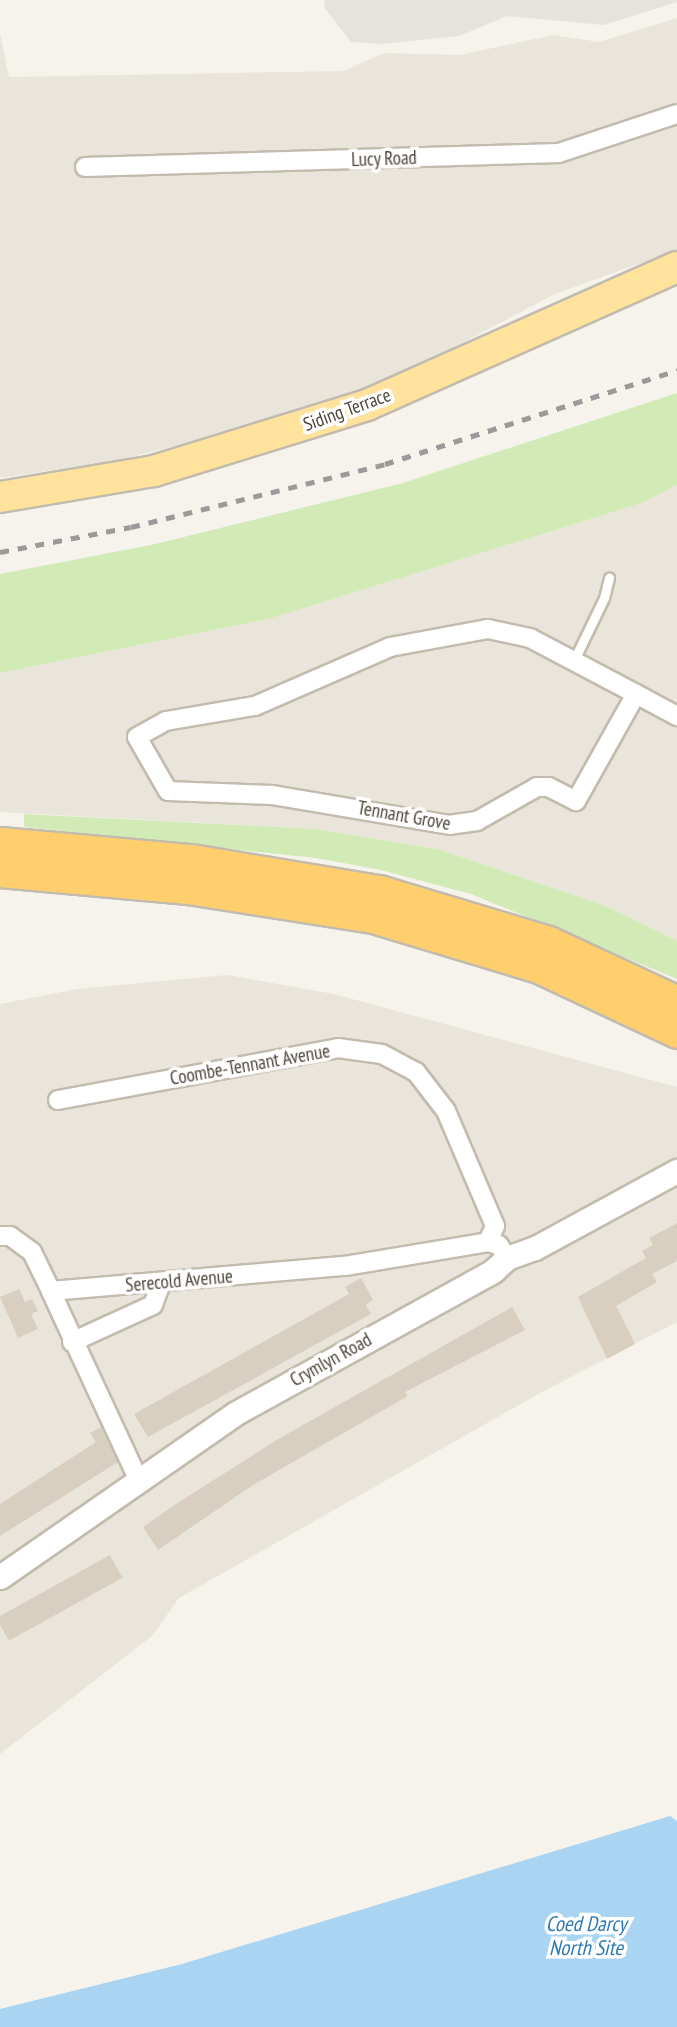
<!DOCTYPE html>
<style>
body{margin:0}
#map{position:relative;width:677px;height:2027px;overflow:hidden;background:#f6f3ec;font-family:"PT Sans Narrow",sans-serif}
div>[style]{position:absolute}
.residential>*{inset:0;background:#eae5da}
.industrial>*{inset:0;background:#e6e2dd}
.green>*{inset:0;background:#d2eab5}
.water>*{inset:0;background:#a9d4f2}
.building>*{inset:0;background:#d8cfc1;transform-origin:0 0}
.roads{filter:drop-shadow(2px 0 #c2bbae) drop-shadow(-2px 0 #c2bbae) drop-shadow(0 2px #c2bbae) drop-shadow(0 -2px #c2bbae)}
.service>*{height:9px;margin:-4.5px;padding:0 4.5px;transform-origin:4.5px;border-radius:4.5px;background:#fff}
.minor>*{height:18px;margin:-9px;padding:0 9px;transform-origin:9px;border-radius:9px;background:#fff}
.tertiary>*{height:23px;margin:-11.5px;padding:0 11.5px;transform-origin:11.5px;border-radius:11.5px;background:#fff}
.primary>*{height:30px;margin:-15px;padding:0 15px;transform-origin:15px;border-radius:15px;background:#ffe39c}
.motorway>*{height:33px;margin:-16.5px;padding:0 16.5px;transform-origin:16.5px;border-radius:16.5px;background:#ffcf6e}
.rail>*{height:5px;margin-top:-2.5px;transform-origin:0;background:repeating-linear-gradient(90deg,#9a9a9a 0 9px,transparent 0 18px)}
span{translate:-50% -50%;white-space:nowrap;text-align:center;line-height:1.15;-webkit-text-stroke:7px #fff;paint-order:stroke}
.street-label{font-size:19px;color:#4b4439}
.water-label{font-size:21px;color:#2e7ab2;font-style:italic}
</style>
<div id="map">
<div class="residential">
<div style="clip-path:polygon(677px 18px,677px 250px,555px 294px,411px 370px,279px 419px,116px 461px,0 478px,0 33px,9px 77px,344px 71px,384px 53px,460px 55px,553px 35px,599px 42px)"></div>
<div style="clip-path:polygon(677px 485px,677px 941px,606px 906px,437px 849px,315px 829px,0 812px,0 673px,269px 619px,642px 503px)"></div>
<div style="clip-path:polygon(227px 975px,334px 994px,677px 1087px,677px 1322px,540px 1393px,179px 1598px,152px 1636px,0 1754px,0 1004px,77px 989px)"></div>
</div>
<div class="industrial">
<div style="clip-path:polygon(325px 0,677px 0,677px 2px,604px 25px,507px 16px,459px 36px,382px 44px,351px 42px,324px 7px)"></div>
</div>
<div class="green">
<div style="clip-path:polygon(677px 393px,677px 485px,642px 503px,269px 619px,0 673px,0 574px,151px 545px,403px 483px)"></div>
<div style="clip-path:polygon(24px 814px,316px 829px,437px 849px,606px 906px,677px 941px,677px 979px,471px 894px,381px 870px,316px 858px,24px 827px)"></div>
</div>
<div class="water">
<div style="clip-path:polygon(670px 1816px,677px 1821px,677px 2027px,0 2027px,0 2009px,182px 1964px)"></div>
</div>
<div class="building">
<div style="clip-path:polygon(677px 1223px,677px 1261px,652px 1274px,657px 1282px,616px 1306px,635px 1344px,607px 1359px,578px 1297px,646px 1258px,642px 1251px,653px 1245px,649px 1238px)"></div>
<div style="clip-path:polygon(361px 1278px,373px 1300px,366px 1305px,371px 1314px,148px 1437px,134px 1414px,349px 1294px,345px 1287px)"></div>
<div style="clip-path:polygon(19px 1289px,25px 1302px,32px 1299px,38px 1311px,31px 1314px,38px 1329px,18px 1338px,0 1297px)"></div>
<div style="clip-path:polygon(512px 1307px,525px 1330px,405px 1392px,408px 1396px,253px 1485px,158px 1550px,143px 1527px,179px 1502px,280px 1438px)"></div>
<div style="clip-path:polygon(101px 1427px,118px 1462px,0 1536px,0 1504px,96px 1442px,90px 1433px)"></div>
<div style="left:110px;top:1555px;width:26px;height:130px;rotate:61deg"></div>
</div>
<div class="roads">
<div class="service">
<div style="left:574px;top:660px;width:69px;rotate:-64.2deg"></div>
<div style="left:604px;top:598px;width:21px;rotate:-76deg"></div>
</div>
<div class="minor">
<div style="left:85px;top:167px;width:474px;rotate:-1.7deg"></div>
<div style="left:559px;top:153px;width:124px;rotate:-18.3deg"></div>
<div style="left:488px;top:629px;width:43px;rotate:12.1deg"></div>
<div style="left:530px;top:638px;width:120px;rotate:27.8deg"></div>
<div style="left:636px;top:694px;width:123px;rotate:119.3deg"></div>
<div style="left:576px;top:801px;width:30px;rotate:-153deg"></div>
<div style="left:549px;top:787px;width:12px;rotate:180deg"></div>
<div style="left:537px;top:787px;width:69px;rotate:150.5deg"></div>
<div style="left:477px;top:821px;width:27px;rotate:172deg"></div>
<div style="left:450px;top:825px;width:181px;rotate:-170.4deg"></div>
<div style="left:272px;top:795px;width:104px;rotate:-177.8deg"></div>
<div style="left:168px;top:791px;width:62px;rotate:-119.9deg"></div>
<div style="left:137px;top:737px;width:33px;rotate:-29deg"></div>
<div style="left:166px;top:721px;width:90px;rotate:-9.6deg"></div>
<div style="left:255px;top:706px;width:147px;rotate:-23.6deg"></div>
<div style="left:390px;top:647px;width:100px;rotate:-10.4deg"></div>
<div style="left:636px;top:694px;width:47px;rotate:28.2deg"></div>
<div style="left:58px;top:1100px;width:285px;rotate:-10.5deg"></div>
<div style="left:338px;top:1048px;width:44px;rotate:7.8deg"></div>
<div style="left:382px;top:1054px;width:38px;rotate:28deg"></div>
<div style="left:416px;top:1072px;width:49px;rotate:52.4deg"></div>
<div style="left:446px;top:1111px;width:125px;rotate:66.9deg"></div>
<div style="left:495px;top:1226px;width:17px;rotate:114deg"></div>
<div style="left:0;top:1236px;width:10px"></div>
<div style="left:10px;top:1236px;width:27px;rotate:36deg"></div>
<div style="left:32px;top:1252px;width:43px;rotate:64deg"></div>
<div style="left:72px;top:1342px;width:89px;rotate:-24.6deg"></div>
<div style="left:153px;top:1305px;width:23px;rotate:-70deg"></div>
<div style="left:139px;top:1481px;width:209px;rotate:-114.9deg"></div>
<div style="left:51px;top:1291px;width:295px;rotate:-4.9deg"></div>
<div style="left:345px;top:1266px;width:145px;rotate:-9.5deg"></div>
<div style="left:488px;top:1242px;width:11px;rotate:15deg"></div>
<div style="left:499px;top:1245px;width:15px;rotate:58deg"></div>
</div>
<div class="tertiary">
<div style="left:0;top:1577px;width:287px;rotate:-34.8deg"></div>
<div style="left:236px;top:1413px;width:294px;rotate:-28.9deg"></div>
<div style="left:493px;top:1271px;width:19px;rotate:-43deg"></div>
<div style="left:507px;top:1258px;width:30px;rotate:-20deg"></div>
<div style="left:535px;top:1248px;width:162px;rotate:-28.5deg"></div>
</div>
<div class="primary">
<div style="left:0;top:497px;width:156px;rotate:-9.6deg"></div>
<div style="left:154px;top:471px;width:223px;rotate:-17.2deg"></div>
<div style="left:367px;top:405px;width:339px;rotate:-24deg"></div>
</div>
<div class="motorway">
<div style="left:0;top:844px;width:192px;rotate:5.1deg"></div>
<div style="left:191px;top:861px;width:191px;rotate:9.4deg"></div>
<div style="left:379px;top:892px;width:177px;rotate:16.8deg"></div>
<div style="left:548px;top:943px;width:142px;rotate:24.9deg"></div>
<div style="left:0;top:870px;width:189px;rotate:5.2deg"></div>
<div style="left:188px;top:887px;width:187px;rotate:8.9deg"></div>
<div style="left:373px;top:916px;width:173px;rotate:16.8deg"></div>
<div style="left:539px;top:966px;width:153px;rotate:25.2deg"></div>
</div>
</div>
<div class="rail">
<div style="left:0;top:552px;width:133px;rotate:-10.8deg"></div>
<div style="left:131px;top:527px;width:262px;rotate:-13.9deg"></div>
<div style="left:385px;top:464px;width:307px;rotate:-17.8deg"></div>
</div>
<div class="street-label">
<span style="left:384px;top:159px;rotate:-2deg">Lucy Road</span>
<span style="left:347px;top:410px;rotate:-20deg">Siding Terrace</span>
<span style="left:404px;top:816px;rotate:10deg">Tennant Grove</span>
<span style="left:250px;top:1065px;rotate:-10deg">Coombe-Tennant Avenue</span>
<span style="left:179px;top:1281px;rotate:-5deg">Serecold Avenue</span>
<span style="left:331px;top:1360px;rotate:-29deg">Crymlyn Road</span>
</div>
<div class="water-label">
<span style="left:586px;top:1936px">Coed Darcy<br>North Site</span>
</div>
</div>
